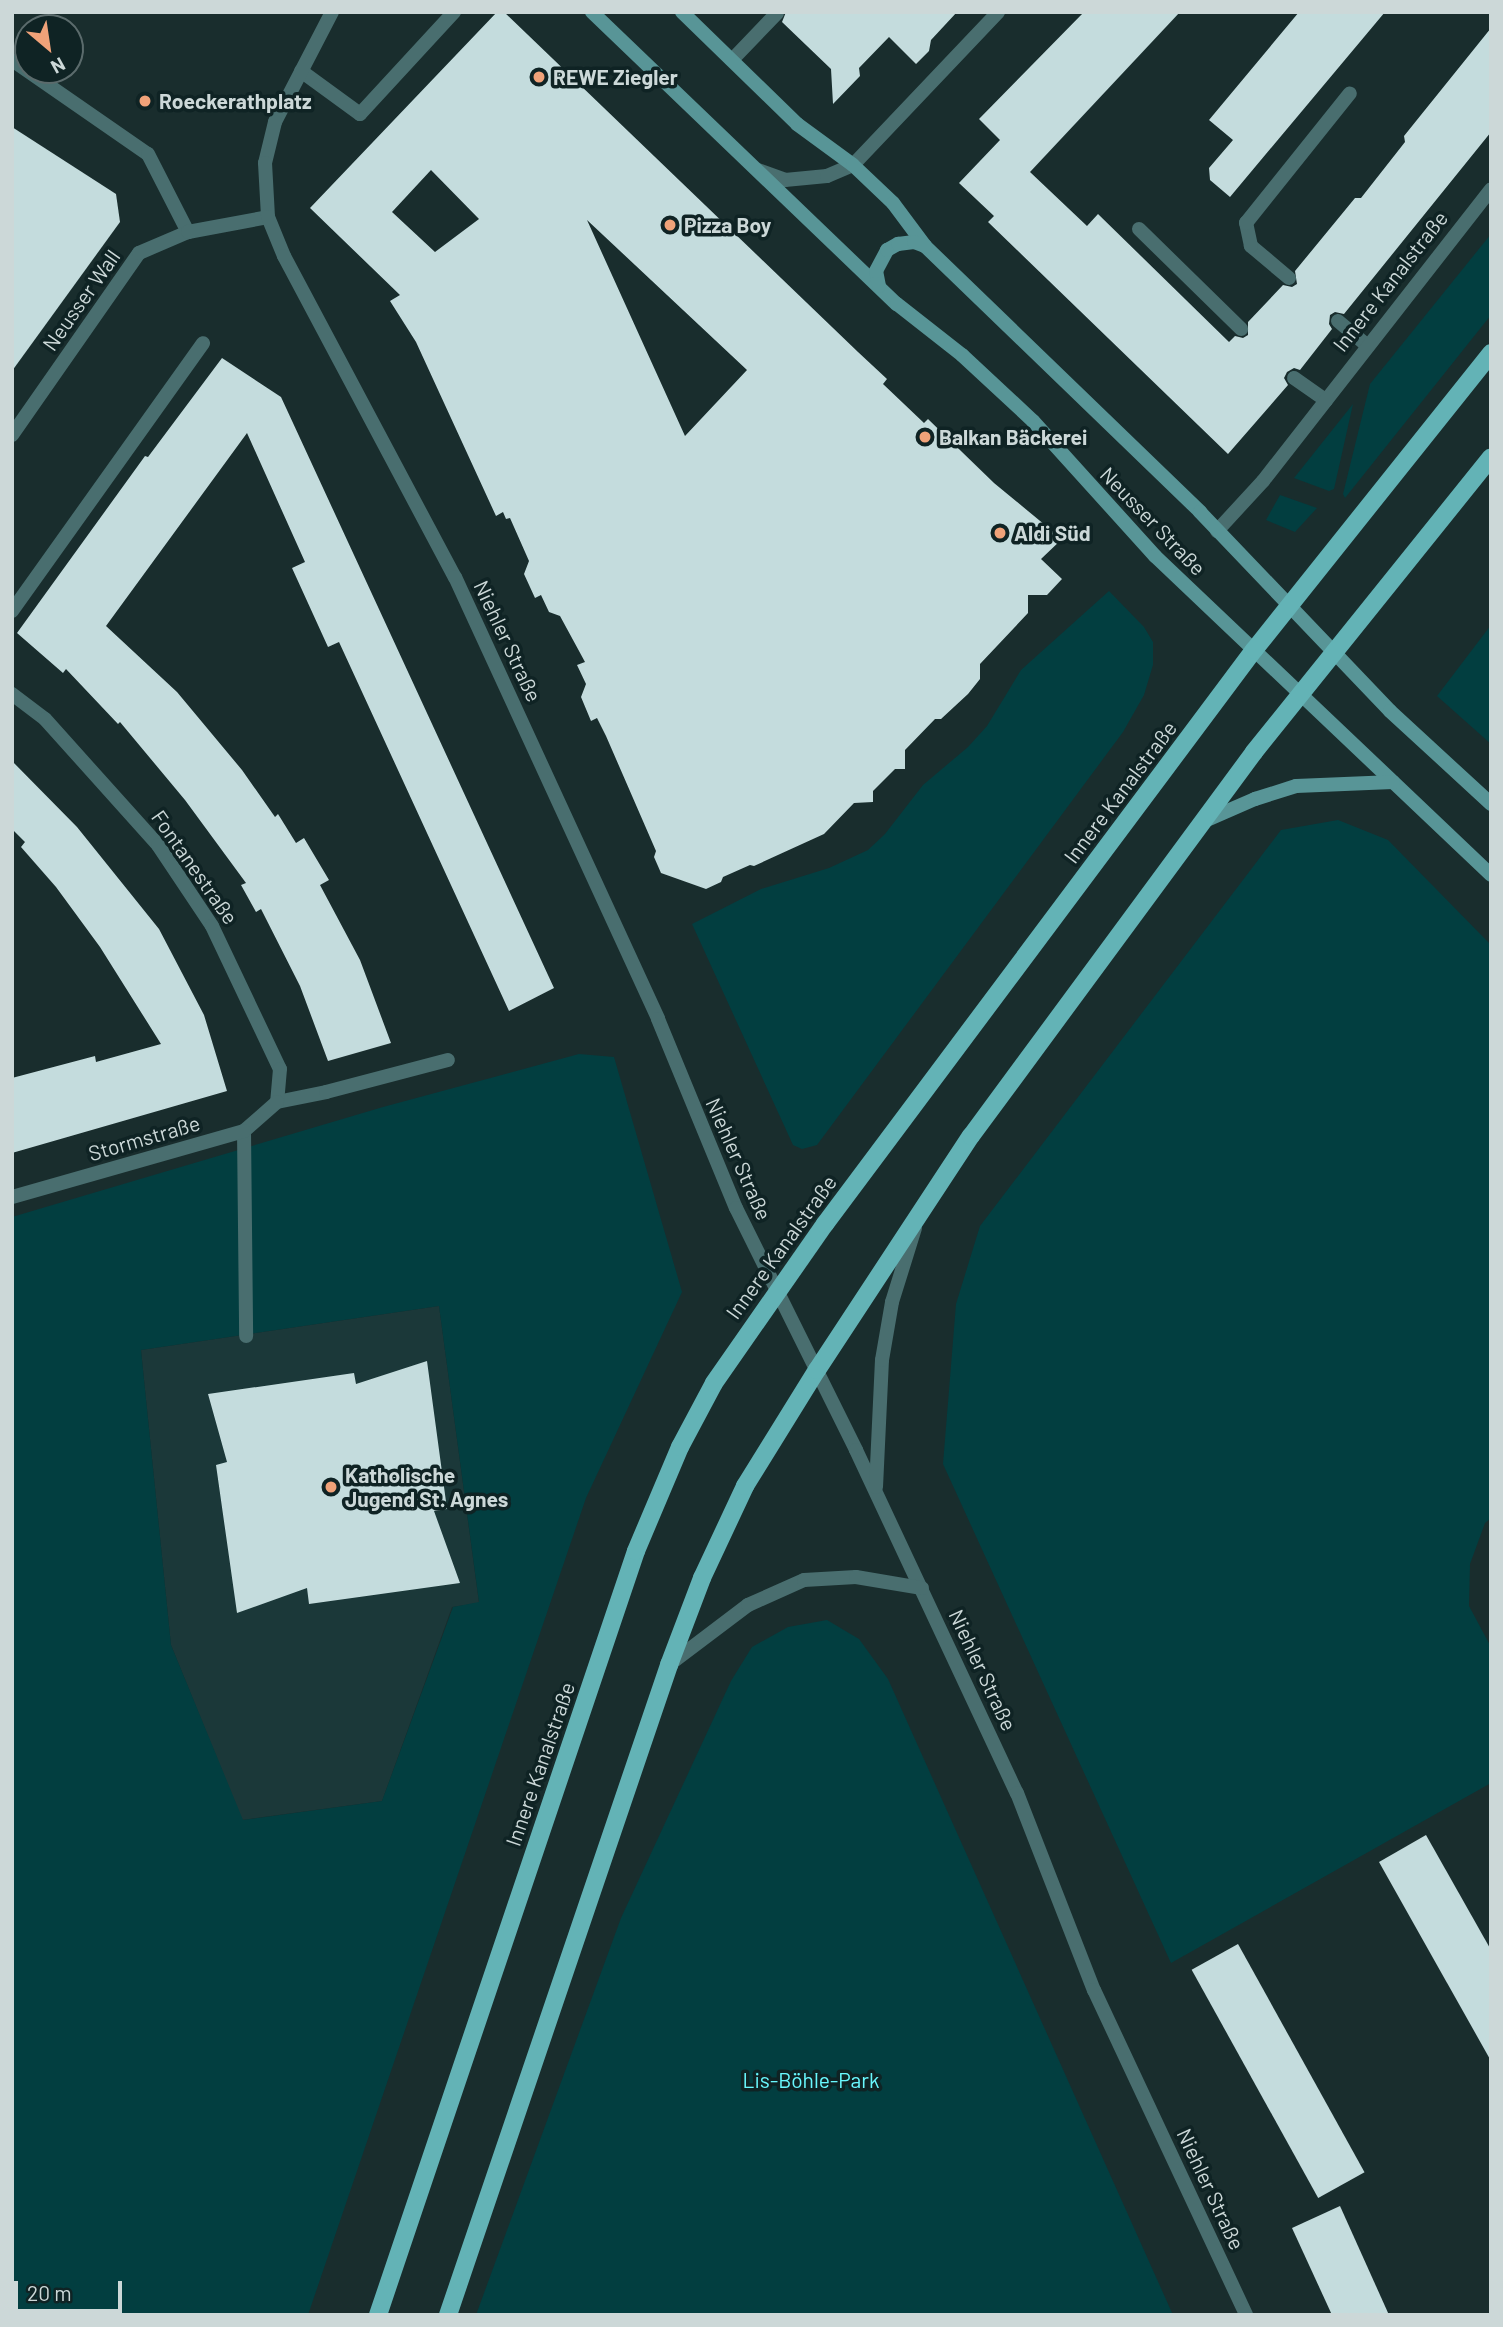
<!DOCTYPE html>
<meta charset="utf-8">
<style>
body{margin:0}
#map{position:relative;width:1503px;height:2327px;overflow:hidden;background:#192d2d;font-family:Barlow,sans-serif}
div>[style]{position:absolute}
.built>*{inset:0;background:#1b3839}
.green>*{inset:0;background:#023e40}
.building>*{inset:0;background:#c4dcdd;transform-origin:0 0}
.service>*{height:14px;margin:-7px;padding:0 7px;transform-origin:7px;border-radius:7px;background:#496e6f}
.minor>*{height:14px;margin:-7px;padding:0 7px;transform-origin:7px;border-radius:7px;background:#496e6f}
.tertiary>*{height:14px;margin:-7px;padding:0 7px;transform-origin:7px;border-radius:7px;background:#496e6f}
.secondary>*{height:14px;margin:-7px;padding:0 7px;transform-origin:7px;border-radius:7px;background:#589597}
.primary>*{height:18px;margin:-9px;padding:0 9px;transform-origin:9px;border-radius:9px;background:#63b3b6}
.dots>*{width:19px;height:19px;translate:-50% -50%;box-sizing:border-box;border:4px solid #0f2324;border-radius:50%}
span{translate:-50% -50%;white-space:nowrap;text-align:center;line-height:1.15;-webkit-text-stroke:7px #0f2324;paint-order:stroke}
.poi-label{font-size:21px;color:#ccd8d8;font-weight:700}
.left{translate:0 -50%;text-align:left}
.street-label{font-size:21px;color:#ccd8d8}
.park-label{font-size:21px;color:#69f8fe}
.frame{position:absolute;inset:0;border:14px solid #ccd8d8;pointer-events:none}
.north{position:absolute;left:14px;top:14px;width:70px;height:70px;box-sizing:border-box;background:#0f2324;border:2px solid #5b6b6c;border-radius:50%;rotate:151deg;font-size:19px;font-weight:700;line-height:28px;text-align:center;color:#ccd8d8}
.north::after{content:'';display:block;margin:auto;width:24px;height:32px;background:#f0a279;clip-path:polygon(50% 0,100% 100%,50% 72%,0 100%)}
.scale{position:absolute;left:14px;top:2281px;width:108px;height:32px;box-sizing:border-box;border:4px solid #ccd8d8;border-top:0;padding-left:9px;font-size:21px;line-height:24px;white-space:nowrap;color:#ccd8d8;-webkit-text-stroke:5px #0f2324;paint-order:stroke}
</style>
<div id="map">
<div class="built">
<div style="clip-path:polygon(439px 1306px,479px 1603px,452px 1607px,382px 1801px,242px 1820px,171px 1645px,141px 1350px)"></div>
</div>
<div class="green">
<div style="clip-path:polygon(1491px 234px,1491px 315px,1345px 498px,1343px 494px,1370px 384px)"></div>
<div style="clip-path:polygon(1353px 404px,1334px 489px,1329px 491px,1294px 478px)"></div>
<div style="clip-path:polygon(1280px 495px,1317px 508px,1295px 532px,1266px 520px)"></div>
<div style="clip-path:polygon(1109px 591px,1144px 627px,1153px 642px,1153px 665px,1144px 695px,1123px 732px,817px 1145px,802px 1149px,793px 1145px,692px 924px,761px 889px,829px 868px,868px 850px,885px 834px,923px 785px,968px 747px,987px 726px,1021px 670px)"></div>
<div style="clip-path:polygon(1491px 625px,1491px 744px,1437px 696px)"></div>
<div style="clip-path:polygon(1338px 820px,1388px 840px,1491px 945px,1491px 1518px,1485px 1523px,1470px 1564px,1469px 1606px,1491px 1647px,1491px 1783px,1171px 1963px,943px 1464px,956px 1304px,980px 1226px,1281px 830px)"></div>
<div style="clip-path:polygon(evenodd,579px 1054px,614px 1057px,682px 1292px,586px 1498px,308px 2315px,12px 2315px,12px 1217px,383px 1107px,579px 1054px,439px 1306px,479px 1602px,453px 1607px,382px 1801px,243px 1820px,171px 1645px,141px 1350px,439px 1306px)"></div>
<div style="clip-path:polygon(827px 1620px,859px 1639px,888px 1679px,1173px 2315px,476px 2315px,621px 1918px,731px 1681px,752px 1647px,788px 1627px)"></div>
</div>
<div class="building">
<div style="clip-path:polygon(evenodd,497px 12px,504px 12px,858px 352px,887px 379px,883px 384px,924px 423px,928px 419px,994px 483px,1062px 539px,1041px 559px,1062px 579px,1047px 595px,1028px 595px,1028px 613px,980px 664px,980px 679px,968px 694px,941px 719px,935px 719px,905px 750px,905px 769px,895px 769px,873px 791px,873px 802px,854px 803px,824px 834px,754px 866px,750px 865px,723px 877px,721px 882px,706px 889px,661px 873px,654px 857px,656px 851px,606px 736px,597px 718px,591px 721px,581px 697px,586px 684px,577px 665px,585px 662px,560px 616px,549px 612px,541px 595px,535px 598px,524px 574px,529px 561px,510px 518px,506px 519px,503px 512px,496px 516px,416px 342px,390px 301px,400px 295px,310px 208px,497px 12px,431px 170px,479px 219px,435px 252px,392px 212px,431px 170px,497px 12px,587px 220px,747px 370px,685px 436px,587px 220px)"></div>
<div style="clip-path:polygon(786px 12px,957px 12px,931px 40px,929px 51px,916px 64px,889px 37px,859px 68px,860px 76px,833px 104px,831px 69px,782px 22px)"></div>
<div style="clip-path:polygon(1084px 12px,1180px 12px,1030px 172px,1087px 226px,1098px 214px,1229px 342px,1235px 336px,1243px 338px,1248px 335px,1248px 322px,1283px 285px,1292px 287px,1297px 284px,1295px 271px,1355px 198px,1361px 198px,1405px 142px,1404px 136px,1491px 28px,1491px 132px,1344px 314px,1335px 312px,1330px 315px,1329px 324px,1332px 329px,1300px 370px,1294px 368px,1287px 372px,1284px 378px,1288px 385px,1228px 454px,988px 222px,994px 216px,959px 183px,1000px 140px,979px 119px)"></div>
<div style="clip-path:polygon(1299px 12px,1385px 12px,1230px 197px,1210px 180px,1209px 168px,1233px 140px,1209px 120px)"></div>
<div style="clip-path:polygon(12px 127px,116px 194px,120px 222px,12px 371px)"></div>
<div style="clip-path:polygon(222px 358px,281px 397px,554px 988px,509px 1011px,339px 642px,328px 647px,292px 568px,305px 562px,247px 433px,106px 626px,177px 692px,242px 770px,275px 817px,278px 814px,296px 843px,304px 838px,329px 880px,320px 885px,360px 960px,391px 1043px,328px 1061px,300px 986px,261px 909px,256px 912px,241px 885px,246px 883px,185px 800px,120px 722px,118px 724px,66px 669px,63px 673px,17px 633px,145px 456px,148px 457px)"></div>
<div style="clip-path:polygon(12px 761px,77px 827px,159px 929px,204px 1015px,227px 1091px,12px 1153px,12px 1078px,95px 1056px,96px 1062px,161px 1044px,100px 947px,56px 887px,21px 847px,25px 842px,12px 829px)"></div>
<div style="clip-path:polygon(427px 1361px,447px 1509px,434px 1511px,460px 1583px,309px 1604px,307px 1588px,237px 1613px,216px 1465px,227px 1462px,208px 1394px,354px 1373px,356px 1384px)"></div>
<div style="clip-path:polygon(1426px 1835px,1491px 1950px,1491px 2061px,1379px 1862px)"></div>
<div style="left:1238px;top:1944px;width:261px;height:53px;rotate:61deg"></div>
<div style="clip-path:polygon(1340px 2206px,1389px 2315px,1332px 2315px,1292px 2228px)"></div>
</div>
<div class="service">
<div style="left:732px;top:60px;width:65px;rotate:-46.2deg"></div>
<div style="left:1139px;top:229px;width:143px;rotate:44.4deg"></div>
<div style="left:1289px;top:278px;width:50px;rotate:-139.9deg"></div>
<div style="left:1251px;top:246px;width:24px;rotate:-102deg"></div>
<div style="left:1246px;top:223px;width:166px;rotate:-51.3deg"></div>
<div style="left:1338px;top:321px;width:39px;rotate:40deg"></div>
<div style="left:1294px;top:378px;width:39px;rotate:35deg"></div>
<div style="left:277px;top:1102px;width:50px;rotate:-11.5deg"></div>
<div style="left:326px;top:1092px;width:126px;rotate:-14.7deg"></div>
<div style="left:244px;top:1131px;width:205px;rotate:89.4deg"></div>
</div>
<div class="minor">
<div style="left:12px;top:60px;width:165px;rotate:34.7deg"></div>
<div style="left:148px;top:154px;width:88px;rotate:62.9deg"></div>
<div style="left:301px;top:71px;width:73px;rotate:36.1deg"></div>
<div style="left:360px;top:114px;width:139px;rotate:-47.3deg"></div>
<div style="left:758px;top:170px;width:29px;rotate:20deg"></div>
<div style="left:785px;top:180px;width:42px;rotate:-5.4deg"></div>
<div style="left:827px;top:176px;width:28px;rotate:-23deg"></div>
<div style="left:853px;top:165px;width:211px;rotate:-46.5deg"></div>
<div style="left:12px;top:435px;width:222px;rotate:-55.1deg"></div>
<div style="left:139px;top:253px;width:53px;rotate:-23.2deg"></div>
<div style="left:188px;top:232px;width:81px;rotate:-10.6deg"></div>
<div style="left:1217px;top:531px;width:68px;rotate:-47.4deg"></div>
<div style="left:1263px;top:481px;width:370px;rotate:-52deg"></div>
<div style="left:12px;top:611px;width:329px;rotate:-54.5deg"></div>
<div style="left:12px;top:694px;width:41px;rotate:37.1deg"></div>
<div style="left:45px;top:719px;width:169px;rotate:48.1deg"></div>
<div style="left:158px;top:845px;width:97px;rotate:56.3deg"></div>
<div style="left:212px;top:926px;width:158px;rotate:64.6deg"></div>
<div style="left:280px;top:1069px;width:33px;rotate:95deg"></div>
<div style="left:277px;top:1102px;width:44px;rotate:138.7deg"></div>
<div style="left:244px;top:1131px;width:241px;rotate:164.1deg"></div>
</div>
<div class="tertiary">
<div style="left:332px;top:12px;width:124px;rotate:117.4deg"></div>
<div style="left:275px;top:122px;width:42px;rotate:103.7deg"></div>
<div style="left:265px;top:163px;width:54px;rotate:86.8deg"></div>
<div style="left:268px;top:217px;width:42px;rotate:67.7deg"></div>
<div style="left:284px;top:256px;width:364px;rotate:62deg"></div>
<div style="left:455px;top:577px;width:486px;rotate:65.3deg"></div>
<div style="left:658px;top:1019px;width:204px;rotate:67.6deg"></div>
<div style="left:736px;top:1208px;width:270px;rotate:63.6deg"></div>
<div style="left:856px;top:1450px;width:379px;rotate:64.9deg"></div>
<div style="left:1017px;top:1793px;width:212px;rotate:68.7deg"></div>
<div style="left:1094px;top:1990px;width:359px;rotate:64.9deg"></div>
<div style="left:876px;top:1487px;width:127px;rotate:-87.3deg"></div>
<div style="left:882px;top:1360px;width:59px;rotate:-80.2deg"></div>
<div style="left:892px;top:1302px;width:77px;rotate:-72.7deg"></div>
<div style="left:670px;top:1664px;width:98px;rotate:-37.1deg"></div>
<div style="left:748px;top:1605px;width:61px;rotate:-24.1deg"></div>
<div style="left:804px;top:1580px;width:52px;rotate:-3.3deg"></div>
<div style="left:856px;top:1577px;width:67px;rotate:9.5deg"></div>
</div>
<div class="secondary">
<div style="left:592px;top:12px;width:422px;rotate:43.8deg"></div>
<div style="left:897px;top:304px;width:83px;rotate:38.1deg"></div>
<div style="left:962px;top:355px;width:97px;rotate:42.9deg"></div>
<div style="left:1033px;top:421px;width:182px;rotate:47.9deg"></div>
<div style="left:1155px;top:556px;width:463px;rotate:43.5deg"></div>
<div style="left:682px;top:12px;width:161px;rotate:44.2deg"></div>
<div style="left:797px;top:124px;width:69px;rotate:36.2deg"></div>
<div style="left:853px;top:165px;width:55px;rotate:43.5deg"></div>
<div style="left:893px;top:203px;width:54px;rotate:53.3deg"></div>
<div style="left:925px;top:246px;width:383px;rotate:44deg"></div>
<div style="left:1200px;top:512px;width:275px;rotate:46.3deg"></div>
<div style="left:1390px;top:711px;width:137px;rotate:42.6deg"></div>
<div style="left:879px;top:286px;width:15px;rotate:-101deg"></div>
<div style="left:876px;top:271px;width:24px;rotate:-62deg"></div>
<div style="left:887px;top:250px;width:13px;rotate:-29deg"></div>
<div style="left:898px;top:244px;width:16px;rotate:-7deg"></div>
<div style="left:914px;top:242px;width:12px;rotate:20deg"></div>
<div style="left:1202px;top:822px;width:58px;rotate:-23.5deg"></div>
<div style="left:1255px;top:799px;width:43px;rotate:-17.6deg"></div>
<div style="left:1296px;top:786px;width:97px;rotate:-2.4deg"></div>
</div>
<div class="primary">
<div style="left:378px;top:2315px;width:806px;rotate:-71.34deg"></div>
<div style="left:636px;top:1551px;width:113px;rotate:-67.1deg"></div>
<div style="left:680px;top:1447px;width:72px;rotate:-62deg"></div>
<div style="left:714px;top:1383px;width:194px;rotate:-55.1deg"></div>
<div style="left:825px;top:1224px;width:717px;rotate:-53.23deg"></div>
<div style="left:1254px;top:650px;width:380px;rotate:-51.4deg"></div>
<div style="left:448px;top:2315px;width:687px;rotate:-71.22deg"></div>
<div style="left:669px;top:1665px;width:93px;rotate:-69.2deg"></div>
<div style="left:702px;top:1578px;width:102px;rotate:-64.9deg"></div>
<div style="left:745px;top:1486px;width:137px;rotate:-58.2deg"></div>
<div style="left:817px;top:1370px;width:280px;rotate:-56.7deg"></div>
<div style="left:971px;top:1136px;width:477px;rotate:-53.6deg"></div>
<div style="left:1254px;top:752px;width:378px;rotate:-51.2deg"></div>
</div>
<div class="dots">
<div style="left:539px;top:77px;background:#f0a279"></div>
<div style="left:145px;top:101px;background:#f0a279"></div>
<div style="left:670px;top:225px;background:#f0a279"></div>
<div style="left:925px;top:437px;background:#f0a279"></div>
<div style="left:1000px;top:533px;background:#f0a279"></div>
<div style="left:331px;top:1487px;background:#f0a279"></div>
</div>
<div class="poi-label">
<span class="left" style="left:553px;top:77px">REWE Ziegler</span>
<span class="left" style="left:159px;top:101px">Roeckerathplatz</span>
<span class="left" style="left:684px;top:225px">Pizza Boy</span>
<span class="left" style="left:939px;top:437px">Balkan Bäckerei</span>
<span class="left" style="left:1014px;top:533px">Aldi Süd</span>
<span class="left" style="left:345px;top:1487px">Katholische<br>Jugend St. Agnes</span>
</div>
<div class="street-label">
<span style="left:1390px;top:281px;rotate:-52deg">Innere Kanalstraße</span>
<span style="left:81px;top:300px;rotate:-55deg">Neusser Wall</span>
<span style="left:1153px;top:521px;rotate:46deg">Neusser Straße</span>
<span style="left:508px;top:641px;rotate:65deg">Niehler Straße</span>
<span style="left:1120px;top:792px;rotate:-53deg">Innere Kanalstraße</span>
<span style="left:195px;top:867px;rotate:55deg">Fontanestraße</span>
<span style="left:144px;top:1138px;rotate:-16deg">Stormstraße</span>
<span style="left:739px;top:1159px;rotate:66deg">Niehler Straße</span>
<span style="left:781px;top:1247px;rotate:-54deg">Innere Kanalstraße</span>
<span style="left:983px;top:1670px;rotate:65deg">Niehler Straße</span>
<span style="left:540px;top:1764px;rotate:-71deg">Innere Kanalstraße</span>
<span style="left:1211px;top:2189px;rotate:65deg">Niehler Straße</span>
</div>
<div class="park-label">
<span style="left:811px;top:2080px">Lis-Böhle-Park</span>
</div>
<div class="frame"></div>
<div class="north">N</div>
<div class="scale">20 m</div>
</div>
